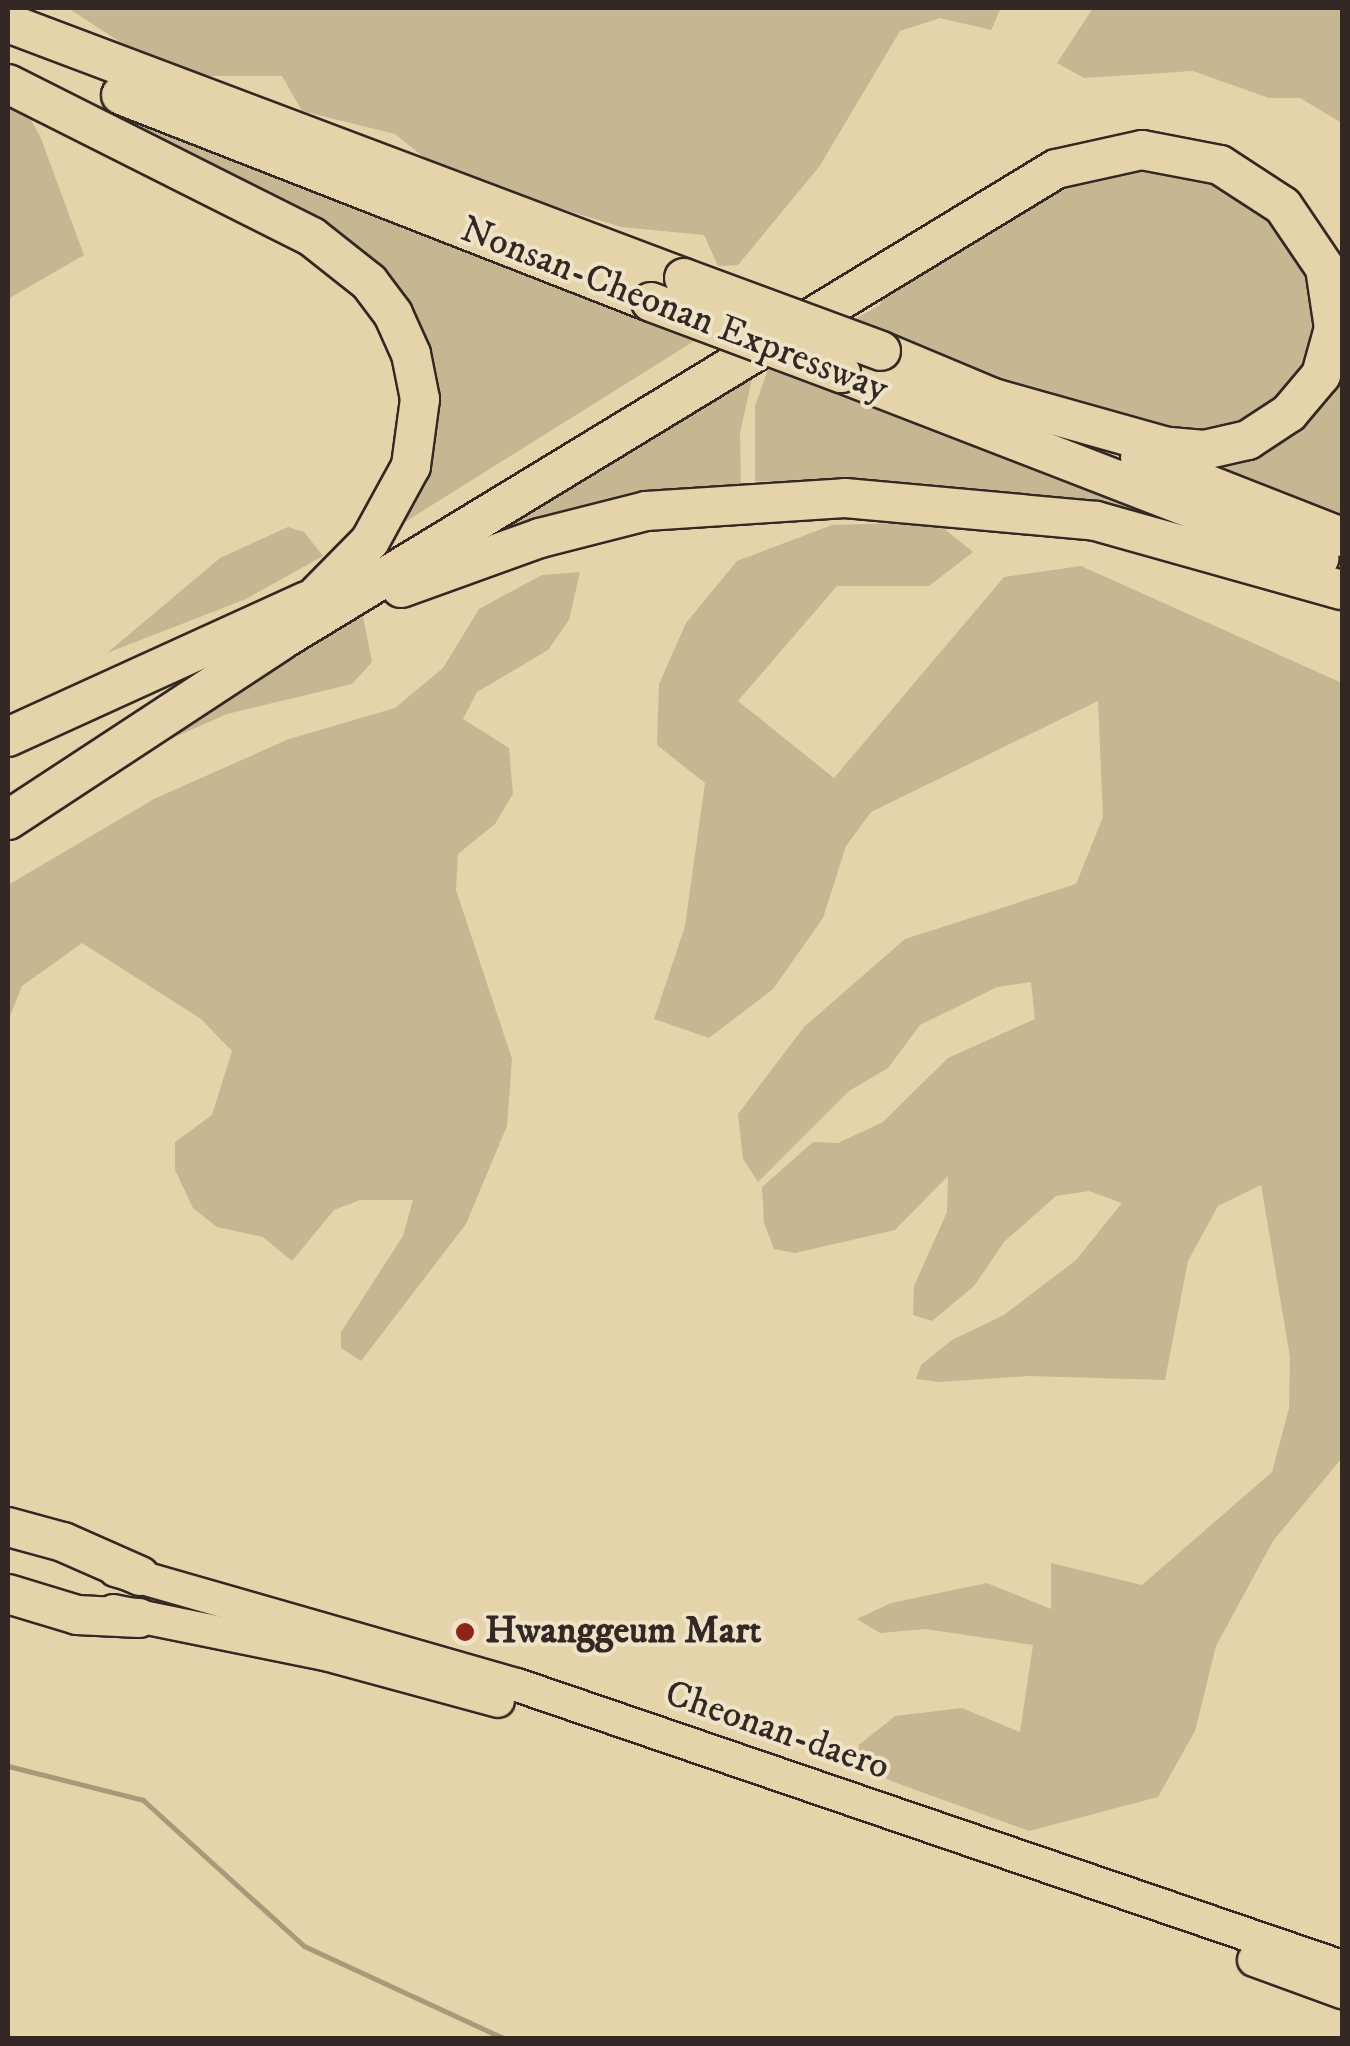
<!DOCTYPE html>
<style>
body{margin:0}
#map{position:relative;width:1350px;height:2046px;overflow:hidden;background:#e5d3a9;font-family:"IM FELL DW Pica",serif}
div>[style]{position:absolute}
.green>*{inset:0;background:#c7b692}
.stream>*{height:5px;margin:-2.5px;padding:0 2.5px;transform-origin:2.5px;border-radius:2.5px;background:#a8997b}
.roads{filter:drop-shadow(2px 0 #332823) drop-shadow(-2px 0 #332823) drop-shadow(0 2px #332823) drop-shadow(0 -2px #332823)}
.primary>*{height:32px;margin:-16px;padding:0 16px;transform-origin:16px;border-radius:16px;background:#e5d3a9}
.motorway>*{height:38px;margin:-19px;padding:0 19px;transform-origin:19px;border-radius:19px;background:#e5d3a9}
.bridges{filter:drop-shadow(2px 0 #332823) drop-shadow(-2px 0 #332823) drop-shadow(0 2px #332823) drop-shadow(0 -2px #332823)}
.motorway-bridge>*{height:38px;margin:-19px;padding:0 19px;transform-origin:19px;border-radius:19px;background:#e5d3a9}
.dots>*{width:28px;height:28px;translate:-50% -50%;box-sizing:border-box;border:5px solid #eee2c7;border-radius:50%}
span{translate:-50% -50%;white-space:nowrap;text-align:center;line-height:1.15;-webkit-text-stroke:8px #eee2c7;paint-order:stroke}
.street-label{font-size:38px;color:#332823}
.poi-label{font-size:38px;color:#332823;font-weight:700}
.left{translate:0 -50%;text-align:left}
.frame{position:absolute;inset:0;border:10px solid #332823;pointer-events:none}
</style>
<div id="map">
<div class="green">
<div style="clip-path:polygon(68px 8px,1001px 8px,991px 30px,940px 18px,900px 31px,819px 167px,738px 265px,718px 266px,704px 235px,621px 227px,442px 172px,395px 134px,302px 111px,282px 76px,204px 76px,143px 57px)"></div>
<div style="clip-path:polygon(1093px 8px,1342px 8px,1342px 123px,1300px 98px,1269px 98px,1193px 71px,1084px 78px,1057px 63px)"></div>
<div style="clip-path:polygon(8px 69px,263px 170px,699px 338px,381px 537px,400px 512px,404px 316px)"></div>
<div style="clip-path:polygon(8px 105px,27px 113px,40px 136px,84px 255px,8px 299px)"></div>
<div style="clip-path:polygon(1130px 159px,1242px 185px,1310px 268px,1316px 320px,1305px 371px,1285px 399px,1224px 436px,1129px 428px,849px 322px,880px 305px,891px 269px,967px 225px)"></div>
<div style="clip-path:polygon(1342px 344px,1342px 525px,1194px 462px,1212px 463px)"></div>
<div style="clip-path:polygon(756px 361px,740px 433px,741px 486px,473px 544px)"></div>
<div style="clip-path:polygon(770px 364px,1217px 536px,984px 490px,755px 481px,755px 406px)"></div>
<div style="clip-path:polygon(936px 522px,973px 552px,929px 586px,837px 586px,738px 701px,834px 778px,1004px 577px,1081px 566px,1342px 683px,1342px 1458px,1273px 1541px,1216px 1646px,1195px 1731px,1158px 1797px,1029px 1831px,891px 1781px,858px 1762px,859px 1745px,895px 1716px,962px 1708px,1020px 1732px,1033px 1645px,925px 1629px,880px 1633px,857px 1619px,891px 1603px,987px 1583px,1051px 1609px,1051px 1563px,1142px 1585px,1272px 1472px,1289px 1408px,1290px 1357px,1261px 1185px,1218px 1206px,1188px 1261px,1165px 1380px,1029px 1376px,939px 1382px,916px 1379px,921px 1365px,952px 1340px,1004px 1315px,1076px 1260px,1122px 1203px,1089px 1191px,1056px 1196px,1004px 1242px,974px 1286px,932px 1321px,913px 1315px,914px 1286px,947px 1212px,948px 1176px,895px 1230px,795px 1253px,774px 1249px,764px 1223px,762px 1187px,813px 1142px,838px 1143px,883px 1122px,948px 1058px,1035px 1019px,1031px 982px,997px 987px,920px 1025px,888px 1068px,849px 1091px,758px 1182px,743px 1159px,738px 1114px,804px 1027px,905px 939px,1076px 884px,1103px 817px,1098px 701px,871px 812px,846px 846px,823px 918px,773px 989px,709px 1038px,654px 1019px,685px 926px,705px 783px,657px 745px,659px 684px,686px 623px,737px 561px,832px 525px)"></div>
<div style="clip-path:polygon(288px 527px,304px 532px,323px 556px,246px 599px,107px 653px,220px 558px)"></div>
<div style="clip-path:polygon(580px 572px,569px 620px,548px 650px,477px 692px,463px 719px,509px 748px,513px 794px,495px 824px,458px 854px,456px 890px,512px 1059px,507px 1126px,466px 1224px,361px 1361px,341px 1348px,341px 1332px,403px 1236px,413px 1200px,360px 1200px,334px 1210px,292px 1261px,263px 1237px,217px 1227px,193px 1208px,175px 1170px,175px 1142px,212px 1115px,232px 1051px,201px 1019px,82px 943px,22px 986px,8px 1021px,8px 885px,154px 799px,289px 739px,395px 708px,443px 668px,479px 609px,542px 575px)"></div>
<div style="clip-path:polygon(363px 616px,372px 662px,352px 684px,227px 714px,141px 752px,329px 628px)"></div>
</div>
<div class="stream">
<div style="left:8px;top:1766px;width:139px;rotate:14.1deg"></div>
<div style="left:143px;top:1800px;width:217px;rotate:42.2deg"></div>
<div style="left:304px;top:1946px;width:219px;rotate:24.8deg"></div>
</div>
<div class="roads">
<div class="primary">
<div style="left:115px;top:1570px;width:418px;rotate:16deg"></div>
<div style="left:517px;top:1685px;width:872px;rotate:18.87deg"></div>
<div style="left:113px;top:1611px;width:220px;rotate:11.5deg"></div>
<div style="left:329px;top:1655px;width:175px;rotate:15.2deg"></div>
<div style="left:1254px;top:1960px;width:94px;rotate:20deg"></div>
</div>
<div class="motorway">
<div style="left:8px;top:23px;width:722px;rotate:20.67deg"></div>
<div style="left:8px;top:84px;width:340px;rotate:26.7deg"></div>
<div style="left:312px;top:237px;width:73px;rotate:38.3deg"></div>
<div style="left:369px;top:282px;width:40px;rotate:53deg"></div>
<div style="left:393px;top:314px;width:44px;rotate:65.8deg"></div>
<div style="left:411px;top:354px;width:46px;rotate:78.7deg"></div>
<div style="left:420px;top:399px;width:68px;rotate:97.7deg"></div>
<div style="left:411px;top:466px;width:85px;rotate:118.7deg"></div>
<div style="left:370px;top:541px;width:78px;rotate:134.5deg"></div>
<div style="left:121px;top:95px;width:569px;rotate:21.33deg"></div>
<div style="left:881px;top:351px;width:145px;rotate:22.7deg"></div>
<div style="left:841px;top:373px;width:513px;rotate:21.16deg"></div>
<div style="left:1140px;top:458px;width:217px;rotate:21.4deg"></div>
<div style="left:401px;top:588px;width:148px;rotate:-19.8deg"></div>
<div style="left:540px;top:538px;width:109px;rotate:-14.3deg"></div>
<div style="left:646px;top:511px;width:199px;rotate:-3.7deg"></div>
<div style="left:845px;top:498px;width:252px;rotate:5.2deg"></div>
<div style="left:1096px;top:521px;width:255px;rotate:15.7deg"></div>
<div style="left:8px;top:737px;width:328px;rotate:-24.5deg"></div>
<div style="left:8px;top:820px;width:326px;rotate:-33.3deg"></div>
<div style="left:280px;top:641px;width:908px;rotate:-31.31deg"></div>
<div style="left:1056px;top:169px;width:88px;rotate:-12.5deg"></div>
<div style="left:1142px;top:150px;width:79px;rotate:10.9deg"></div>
<div style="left:1220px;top:165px;width:75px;rotate:33.1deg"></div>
<div style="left:1283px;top:206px;width:75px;rotate:55.9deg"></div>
<div style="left:1325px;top:268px;width:61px;rotate:81.5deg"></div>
<div style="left:1334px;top:328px;width:49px;rotate:105.5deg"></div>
<div style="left:1321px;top:375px;width:50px;rotate:130.1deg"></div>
<div style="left:1289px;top:413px;width:49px;rotate:146.6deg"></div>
<div style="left:1248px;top:440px;width:45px;rotate:167.2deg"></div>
<div style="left:1204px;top:450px;width:37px;rotate:-175deg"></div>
<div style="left:1167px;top:447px;width:181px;rotate:-164.3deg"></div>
<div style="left:8px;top:1527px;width:57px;rotate:15.3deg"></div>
<div style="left:63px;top:1542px;width:84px;rotate:23.8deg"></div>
<div style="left:8px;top:1594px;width:72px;rotate:16.9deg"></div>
<div style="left:77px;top:1615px;width:62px;rotate:2.8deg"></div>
</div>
</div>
<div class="bridges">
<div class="motorway-bridge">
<div style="left:684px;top:278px;width:210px;rotate:20.3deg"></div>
<div style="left:651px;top:302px;width:203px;rotate:20.5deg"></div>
</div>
</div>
<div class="dots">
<div style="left:465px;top:1632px;background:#8f2418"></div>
</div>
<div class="street-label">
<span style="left:674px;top:310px;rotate:21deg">Nonsan-Cheonan Expressway</span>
<span style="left:777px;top:1731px;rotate:19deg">Cheonan-daero</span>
</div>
<div class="poi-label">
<span class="left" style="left:485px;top:1632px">Hwanggeum Mart</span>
</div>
<div class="frame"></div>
</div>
